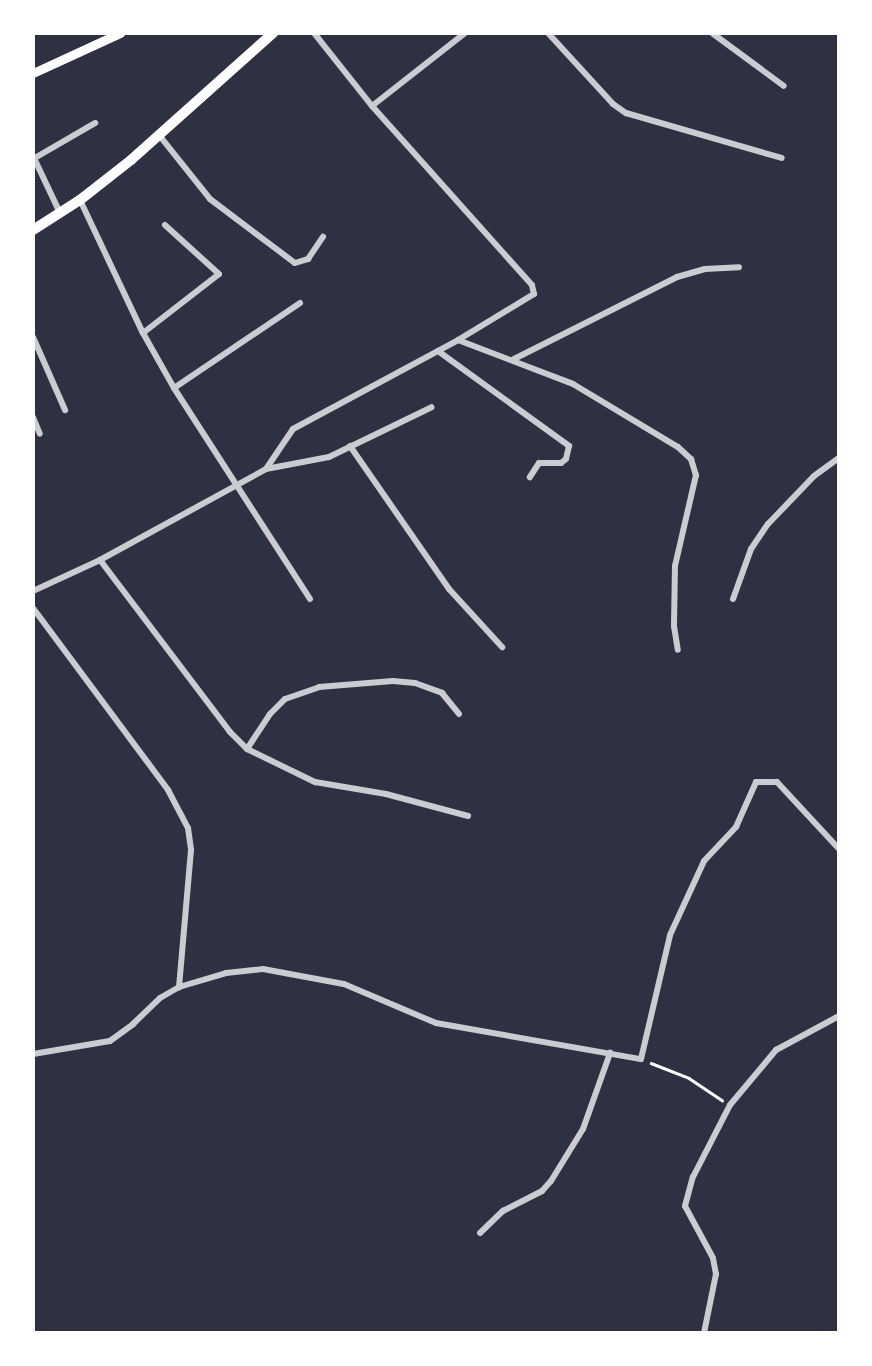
<!DOCTYPE html>
<style>
body{margin:0}
#map{position:relative;width:872px;height:1366px;overflow:hidden;background:#2d3142;font-family:"Space Grotesk",sans-serif}
div>[style]{position:absolute}
.path>*{height:2.5px;margin:-1.25px;padding:0 1.25px;transform-origin:1.25px;border-radius:1.25px;background:#fff}
.minor>*{height:6px;margin:-3px;padding:0 3px;transform-origin:3px;border-radius:3px;background:#caccd0}
.secondary>*{height:9px;margin:-4.5px;padding:0 4.5px;transform-origin:4.5px;border-radius:4.5px;background:#fff}
.primary>*{height:10px;margin:-5px;padding:0 5px;transform-origin:5px;border-radius:5px;background:#fff}
span{translate:-50% -50%;white-space:nowrap;text-align:center;line-height:1.15;-webkit-text-stroke:6px #fff;paint-order:stroke}
.frame{position:absolute;inset:0;border:35px solid #fff;pointer-events:none}
</style>
<div id="map">
<div class="path">
<div style="left:651px;top:1063px;width:41px;rotate:21.5deg"></div>
<div style="left:689px;top:1078px;width:40px;rotate:34deg"></div>
</div>
<div class="minor">
<div style="left:548px;top:33px;width:96px;rotate:47.5deg"></div>
<div style="left:613px;top:104px;width:16px;rotate:35deg"></div>
<div style="left:626px;top:113px;width:162px;rotate:16.1deg"></div>
<div style="left:712px;top:33px;width:89px;rotate:36.4deg"></div>
<div style="left:372px;top:106px;width:118px;rotate:-38.1deg"></div>
<div style="left:159px;top:135px;width:82px;rotate:51.4deg"></div>
<div style="left:210px;top:199px;width:106px;rotate:37deg"></div>
<div style="left:295px;top:263px;width:14px;rotate:-17deg"></div>
<div style="left:308px;top:259px;width:27px;rotate:-56deg"></div>
<div style="left:34px;top:158px;width:61px;rotate:64.7deg"></div>
<div style="left:33px;top:159px;width:72px;rotate:-30.1deg"></div>
<div style="left:80px;top:200px;width:147px;rotate:64.7deg"></div>
<div style="left:143px;top:333px;width:63px;rotate:60.6deg"></div>
<div style="left:174px;top:388px;width:251px;rotate:57.2deg"></div>
<div style="left:143px;top:333px;width:96px;rotate:-37.8deg"></div>
<div style="left:219px;top:274px;width:73px;rotate:-137.8deg"></div>
<div style="left:33px;top:337px;width:80px;rotate:66.3deg"></div>
<div style="left:458px;top:340px;width:123px;rotate:20.9deg"></div>
<div style="left:573px;top:384px;width:122px;rotate:31deg"></div>
<div style="left:678px;top:447px;width:18px;rotate:43deg"></div>
<div style="left:691px;top:459px;width:17px;rotate:73deg"></div>
<div style="left:696px;top:475px;width:93px;rotate:103deg"></div>
<div style="left:675px;top:566px;width:60px;rotate:91deg"></div>
<div style="left:674px;top:626px;width:24px;rotate:81deg"></div>
<div style="left:438px;top:351px;width:162px;rotate:35.9deg"></div>
<div style="left:569px;top:446px;width:13px;rotate:103deg"></div>
<div style="left:566px;top:459px;width:6px;rotate:141deg"></div>
<div style="left:561px;top:463px;width:22px;rotate:180deg"></div>
<div style="left:539px;top:463px;width:17px;rotate:123deg"></div>
<div style="left:514px;top:359px;width:182px;rotate:-26.7deg"></div>
<div style="left:677px;top:277px;width:29px;rotate:-16deg"></div>
<div style="left:705px;top:269px;width:34px;rotate:-3deg"></div>
<div style="left:174px;top:388px;width:152px;rotate:-34deg"></div>
<div style="left:33px;top:417px;width:18px;rotate:68deg"></div>
<div style="left:350px;top:446px;width:174px;rotate:55.3deg"></div>
<div style="left:449px;top:589px;width:79px;rotate:47.6deg"></div>
<div style="left:266px;top:469px;width:64px;rotate:-10.8deg"></div>
<div style="left:329px;top:457px;width:114px;rotate:-25.9deg"></div>
<div style="left:100px;top:560px;width:216px;rotate:52.9deg"></div>
<div style="left:230px;top:732px;width:24px;rotate:45deg"></div>
<div style="left:247px;top:749px;width:76px;rotate:25.9deg"></div>
<div style="left:315px;top:782px;width:72px;rotate:9.6deg"></div>
<div style="left:386px;top:794px;width:85px;rotate:15deg"></div>
<div style="left:33px;top:591px;width:74px;rotate:-24.8deg"></div>
<div style="left:100px;top:560px;width:189px;rotate:-28.7deg"></div>
<div style="left:266px;top:469px;width:48px;rotate:-56deg"></div>
<div style="left:293px;top:429px;width:187px;rotate:-28.3deg"></div>
<div style="left:458px;top:340px;width:89px;rotate:-31.2deg"></div>
<div style="left:534px;top:294px;width:9px;rotate:-103deg"></div>
<div style="left:532px;top:285px;width:240px;rotate:-131.8deg"></div>
<div style="left:372px;top:106px;width:93px;rotate:-128.5deg"></div>
<div style="left:733px;top:599px;width:53px;rotate:-70.2deg"></div>
<div style="left:751px;top:549px;width:30px;rotate:-56deg"></div>
<div style="left:768px;top:524px;width:66px;rotate:-46.2deg"></div>
<div style="left:814px;top:476px;width:31px;rotate:-36deg"></div>
<div style="left:33px;top:608px;width:227px;rotate:53.4deg"></div>
<div style="left:168px;top:790px;width:43px;rotate:62.2deg"></div>
<div style="left:188px;top:828px;width:22px;rotate:82deg"></div>
<div style="left:191px;top:850px;width:138px;rotate:95deg"></div>
<div style="left:247px;top:749px;width:42px;rotate:-56.7deg"></div>
<div style="left:270px;top:714px;width:21px;rotate:-45deg"></div>
<div style="left:285px;top:699px;width:36px;rotate:-19deg"></div>
<div style="left:319px;top:687px;width:74px;rotate:-4.6deg"></div>
<div style="left:393px;top:681px;width:22px;rotate:5deg"></div>
<div style="left:415px;top:683px;width:29px;rotate:20deg"></div>
<div style="left:442px;top:693px;width:27px;rotate:51deg"></div>
<div style="left:33px;top:1054px;width:78px;rotate:-9.6deg"></div>
<div style="left:110px;top:1041px;width:29px;rotate:-36deg"></div>
<div style="left:133px;top:1024px;width:37px;rotate:-44deg"></div>
<div style="left:160px;top:998px;width:22px;rotate:-30deg"></div>
<div style="left:179px;top:987px;width:49px;rotate:-16.6deg"></div>
<div style="left:226px;top:973px;width:37px;rotate:-6deg"></div>
<div style="left:263px;top:969px;width:82px;rotate:10.5deg"></div>
<div style="left:344px;top:984px;width:100px;rotate:23deg"></div>
<div style="left:436px;top:1023px;width:208px;rotate:10deg"></div>
<div style="left:641px;top:1059px;width:127px;rotate:-76.8deg"></div>
<div style="left:670px;top:935px;width:81px;rotate:-65.3deg"></div>
<div style="left:704px;top:861px;width:47px;rotate:-46.7deg"></div>
<div style="left:736px;top:827px;width:49px;rotate:-66deg"></div>
<div style="left:756px;top:782px;width:21px"></div>
<div style="left:777px;top:782px;width:91px;rotate:47.2deg"></div>
<div style="left:480px;top:1233px;width:32px;rotate:-44deg"></div>
<div style="left:503px;top:1211px;width:44px;rotate:-27.1deg"></div>
<div style="left:542px;top:1191px;width:13px;rotate:-48deg"></div>
<div style="left:551px;top:1181px;width:61px;rotate:-58.4deg"></div>
<div style="left:583px;top:1129px;width:81px;rotate:-70.4deg"></div>
<div style="left:704px;top:1333px;width:60px;rotate:-78.5deg"></div>
<div style="left:716px;top:1274px;width:16px;rotate:-101deg"></div>
<div style="left:713px;top:1258px;width:59px;rotate:-118.3deg"></div>
<div style="left:685px;top:1206px;width:30px;rotate:-75deg"></div>
<div style="left:693px;top:1177px;width:81px;rotate:-62.8deg"></div>
<div style="left:730px;top:1105px;width:72px;rotate:-50.1deg"></div>
<div style="left:776px;top:1050px;width:72px;rotate:-28.4deg"></div>
</div>
<div class="secondary">
<div style="left:33px;top:73px;width:96px;rotate:-24.7deg"></div>
</div>
<div class="primary">
<div style="left:33px;top:230px;width:56px;rotate:-32.6deg"></div>
<div style="left:80px;top:200px;width:65px;rotate:-38.1deg"></div>
<div style="left:131px;top:160px;width:191px;rotate:-41.8deg"></div>
</div>
<div class="frame"></div>
</div>
